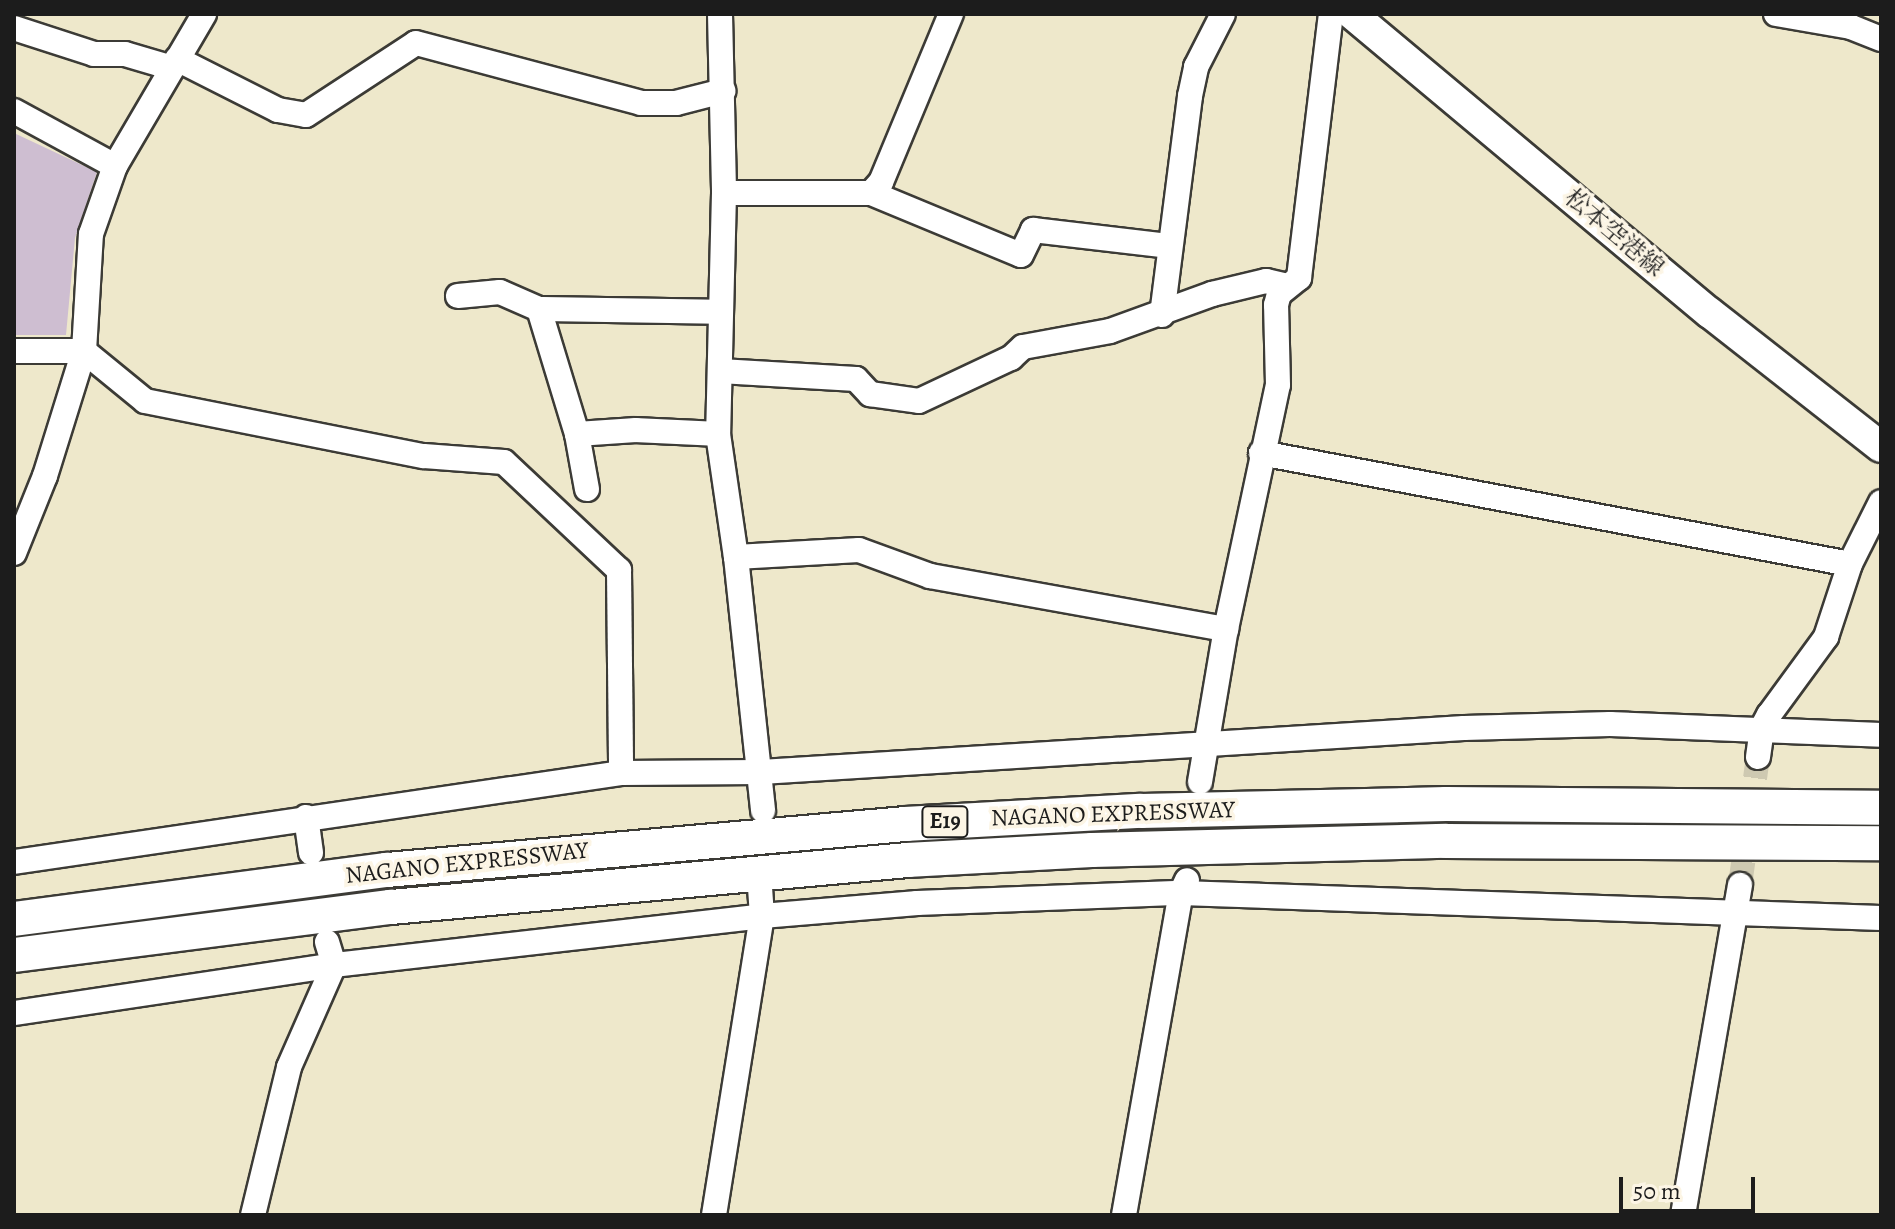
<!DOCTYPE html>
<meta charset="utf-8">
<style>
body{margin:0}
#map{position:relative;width:1895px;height:1229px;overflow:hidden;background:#eee8cb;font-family:Alegreya,"Noto Serif JP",serif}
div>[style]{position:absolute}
.industrial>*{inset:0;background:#cebed1}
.minor-tunnel>*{height:24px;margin-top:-12px;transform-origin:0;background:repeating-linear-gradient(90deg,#cec9b1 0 24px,transparent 0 36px)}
.roads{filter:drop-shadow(2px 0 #3c3b36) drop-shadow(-2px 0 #3c3b36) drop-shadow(0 2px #3c3b36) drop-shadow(0 -2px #3c3b36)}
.minor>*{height:24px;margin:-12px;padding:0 12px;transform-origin:12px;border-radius:12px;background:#fff}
.major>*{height:30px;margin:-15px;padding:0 15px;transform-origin:15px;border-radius:15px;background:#fff}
.highway>*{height:34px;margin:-17px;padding:0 17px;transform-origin:17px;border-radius:17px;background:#fff}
span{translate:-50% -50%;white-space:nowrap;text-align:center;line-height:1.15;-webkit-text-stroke:7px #fcf5e5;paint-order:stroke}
.shield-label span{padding:2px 6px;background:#fcf5e5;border:2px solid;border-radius:6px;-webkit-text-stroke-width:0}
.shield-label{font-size:22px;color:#1c1c1c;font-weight:700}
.street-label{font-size:24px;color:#1c1c1c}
.frame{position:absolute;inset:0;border:16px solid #1c1c1c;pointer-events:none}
.scale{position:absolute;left:1619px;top:1177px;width:136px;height:36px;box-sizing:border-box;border:4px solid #1c1c1c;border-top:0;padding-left:10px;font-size:24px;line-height:28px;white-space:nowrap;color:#1c1c1c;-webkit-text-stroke:6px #fcf5e5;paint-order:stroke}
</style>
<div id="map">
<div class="industrial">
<div style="clip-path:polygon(14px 133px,97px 172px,75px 238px,66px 335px,14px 335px)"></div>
</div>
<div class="minor-tunnel">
<div style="left:1740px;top:885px;width:129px;rotate:-82deg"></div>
</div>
<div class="roads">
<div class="minor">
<div style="left:720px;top:14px;width:179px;rotate:88.7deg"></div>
<div style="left:724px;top:193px;width:241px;rotate:91.4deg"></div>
<div style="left:718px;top:434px;width:124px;rotate:81.7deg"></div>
<div style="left:736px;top:557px;width:255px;rotate:83.9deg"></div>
<div style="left:1776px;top:14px;width:76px;rotate:9.8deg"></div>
<div style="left:1851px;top:27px;width:32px;rotate:22deg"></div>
<div style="left:14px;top:28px;width:84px;rotate:18deg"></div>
<div style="left:94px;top:54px;width:31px"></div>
<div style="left:125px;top:54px;width:46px;rotate:16.5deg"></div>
<div style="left:177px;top:59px;width:113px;rotate:26.8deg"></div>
<div style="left:278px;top:110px;width:28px;rotate:10deg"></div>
<div style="left:306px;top:115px;width:131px;rotate:-33.2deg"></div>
<div style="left:416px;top:43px;width:233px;rotate:14.9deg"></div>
<div style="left:641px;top:103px;width:35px"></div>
<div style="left:676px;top:103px;width:49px;rotate:-14.3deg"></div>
<div style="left:14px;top:111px;width:115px;rotate:28.6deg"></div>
<div style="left:724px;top:193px;width:147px"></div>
<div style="left:871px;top:193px;width:162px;rotate:22.5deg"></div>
<div style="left:1021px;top:255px;width:28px;rotate:-64deg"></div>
<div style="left:1033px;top:230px;width:138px;rotate:6.7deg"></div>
<div style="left:871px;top:193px;width:15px;rotate:-48deg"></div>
<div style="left:881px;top:182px;width:182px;rotate:-67.4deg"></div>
<div style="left:458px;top:296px;width:42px;rotate:-5.4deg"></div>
<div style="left:500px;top:292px;width:43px;rotate:23.6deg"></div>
<div style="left:539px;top:309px;width:131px;rotate:73.1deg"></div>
<div style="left:577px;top:434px;width:56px;rotate:79.7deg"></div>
<div style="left:539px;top:309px;width:182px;rotate:0.9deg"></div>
<div style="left:1162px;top:315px;width:221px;rotate:-82.7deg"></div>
<div style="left:1190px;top:96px;width:30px;rotate:-78deg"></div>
<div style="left:1196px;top:67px;width:59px;rotate:-63deg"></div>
<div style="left:14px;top:351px;width:70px"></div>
<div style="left:84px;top:351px;width:79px;rotate:39.3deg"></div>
<div style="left:145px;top:401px;width:284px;rotate:11.2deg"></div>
<div style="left:424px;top:456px;width:80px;rotate:4.3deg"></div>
<div style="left:504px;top:462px;width:158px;rotate:43.2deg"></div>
<div style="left:619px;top:570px;width:203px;rotate:89.4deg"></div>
<div style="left:720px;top:371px;width:136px;rotate:3.4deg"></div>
<div style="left:856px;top:379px;width:21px;rotate:47deg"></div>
<div style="left:870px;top:394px;width:49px;rotate:8.1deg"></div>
<div style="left:919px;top:401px;width:102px;rotate:-25.1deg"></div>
<div style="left:1011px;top:358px;width:16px;rotate:-43deg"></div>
<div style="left:1023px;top:347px;width:88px;rotate:-10.4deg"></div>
<div style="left:1110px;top:331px;width:109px;rotate:-19.9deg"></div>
<div style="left:1212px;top:294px;width:56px;rotate:-13.5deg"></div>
<div style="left:1266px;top:281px;width:22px;rotate:13deg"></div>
<div style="left:577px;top:434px;width:59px;rotate:-3.9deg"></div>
<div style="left:636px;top:430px;width:82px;rotate:2.8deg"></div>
<div style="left:1261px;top:453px;width:599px;rotate:10.67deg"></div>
<div style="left:14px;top:553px;width:83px;rotate:-68.1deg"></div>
<div style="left:45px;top:476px;width:131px;rotate:-72.7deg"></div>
<div style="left:84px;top:351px;width:117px;rotate:-86.6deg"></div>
<div style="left:91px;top:234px;width:72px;rotate:-70.6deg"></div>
<div style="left:115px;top:166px;width:176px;rotate:-59.6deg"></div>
<div style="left:736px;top:557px;width:123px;rotate:-3.3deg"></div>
<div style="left:859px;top:550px;width:76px;rotate:20.1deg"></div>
<div style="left:930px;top:576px;width:301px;rotate:10.2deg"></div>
<div style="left:1758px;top:757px;width:29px;rotate:-82deg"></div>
<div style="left:1762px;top:728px;width:15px;rotate:-62deg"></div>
<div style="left:1769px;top:715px;width:97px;rotate:-53.8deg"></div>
<div style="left:1826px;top:637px;width:77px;rotate:-71.8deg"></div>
<div style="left:1850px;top:564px;width:69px;rotate:-63.4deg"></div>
<div style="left:1200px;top:782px;width:155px;rotate:-80.4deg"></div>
<div style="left:1226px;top:629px;width:249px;rotate:-78deg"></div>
<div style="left:1278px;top:385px;width:80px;rotate:-91.4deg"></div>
<div style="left:1276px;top:305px;width:11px;rotate:-75deg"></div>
<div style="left:1279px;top:294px;width:26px;rotate:-39deg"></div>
<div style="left:1299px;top:278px;width:266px;rotate:-83.1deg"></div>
<div style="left:306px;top:817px;width:36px;rotate:82deg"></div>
<div style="left:14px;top:862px;width:613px;rotate:-8.34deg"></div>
<div style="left:621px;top:773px;width:140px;rotate:-0.4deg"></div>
<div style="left:761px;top:772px;width:704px;rotate:-3.58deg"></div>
<div style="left:1464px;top:728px;width:146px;rotate:-1.6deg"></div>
<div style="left:1610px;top:724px;width:271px;rotate:2.3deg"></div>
<div style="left:14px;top:1013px;width:324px;rotate:-8.5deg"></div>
<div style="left:334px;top:965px;width:431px;rotate:-6.5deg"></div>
<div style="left:762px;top:916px;width:156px;rotate:-4.8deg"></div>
<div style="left:917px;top:903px;width:264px;rotate:-2.2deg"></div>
<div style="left:1181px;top:893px;width:700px;rotate:2.05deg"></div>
<div style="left:253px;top:1215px;width:152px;rotate:-76.3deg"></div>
<div style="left:289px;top:1067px;width:111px;rotate:-66.2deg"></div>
<div style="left:334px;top:965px;width:24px;rotate:-107deg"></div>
<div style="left:714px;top:1215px;width:303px;rotate:-80.9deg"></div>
<div style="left:762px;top:916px;width:27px;rotate:-94deg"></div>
<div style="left:1124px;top:1215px;width:327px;rotate:-80deg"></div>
<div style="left:1181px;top:893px;width:14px;rotate:-65deg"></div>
<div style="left:1683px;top:1215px;width:335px;rotate:-80.2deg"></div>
</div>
<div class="major">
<div style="left:1352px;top:14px;width:466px;rotate:39.9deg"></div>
<div style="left:1710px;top:313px;width:217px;rotate:38.1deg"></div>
</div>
<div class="highway">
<div style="left:14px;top:919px;width:376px;rotate:-7.5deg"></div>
<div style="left:387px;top:870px;width:520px;rotate:-5.07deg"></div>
<div style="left:905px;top:824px;width:236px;rotate:-3.2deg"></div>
<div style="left:1141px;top:811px;width:305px;rotate:-1.3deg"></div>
<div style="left:1446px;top:804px;width:435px;rotate:0.5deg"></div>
<div style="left:14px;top:955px;width:380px;rotate:-7.3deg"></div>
<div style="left:391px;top:907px;width:518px;rotate:-5.2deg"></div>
<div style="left:907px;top:860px;width:185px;rotate:-3.1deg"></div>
<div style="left:1092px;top:850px;width:354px;rotate:-1.5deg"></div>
<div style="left:1446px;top:841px;width:435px;rotate:0.3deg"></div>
</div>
</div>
<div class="shield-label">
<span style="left:945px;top:822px">E19</span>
</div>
<div class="street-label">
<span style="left:1614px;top:233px;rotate:40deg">松本空港線</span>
<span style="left:1113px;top:814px;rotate:-2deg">NAGANO EXPRESSWAY</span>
<span style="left:467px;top:863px;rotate:-6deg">NAGANO EXPRESSWAY</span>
</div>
<div class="frame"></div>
<div class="scale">50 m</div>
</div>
